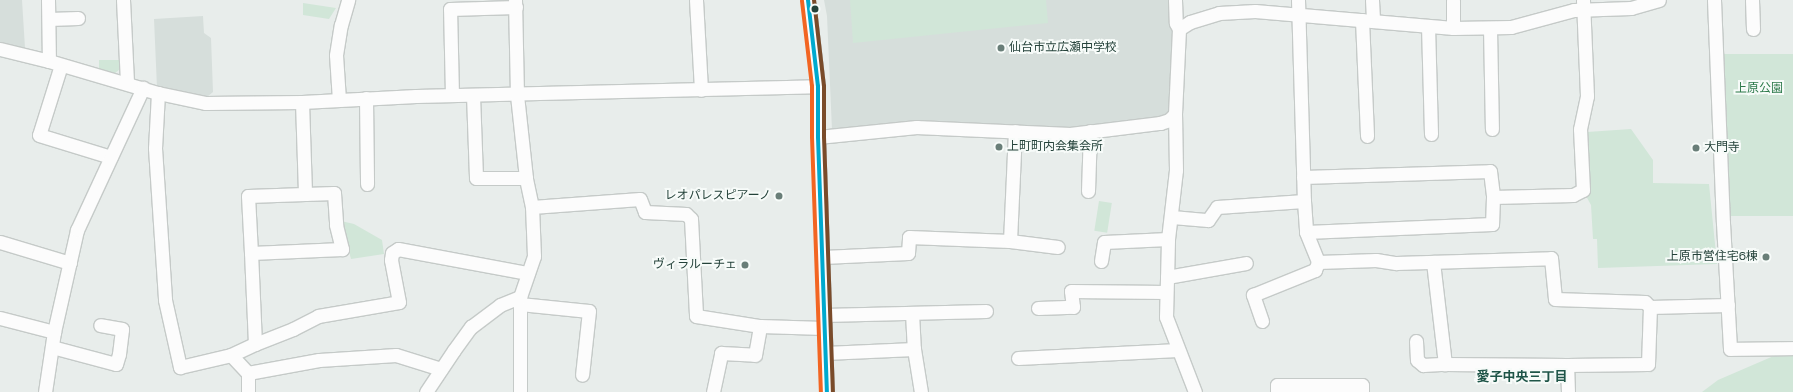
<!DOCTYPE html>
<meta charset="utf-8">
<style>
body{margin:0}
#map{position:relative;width:1793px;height:392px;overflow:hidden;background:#e8edeb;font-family:"Space Grotesk","Noto Sans JP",sans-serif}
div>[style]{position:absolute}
.built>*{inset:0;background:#d6dedb}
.green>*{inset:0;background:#d1e6d8;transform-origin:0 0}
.roads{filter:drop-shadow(1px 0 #c5cac8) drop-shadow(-1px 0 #c5cac8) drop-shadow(0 1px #c5cac8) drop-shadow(0 -1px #c5cac8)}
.minor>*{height:13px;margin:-6.5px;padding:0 6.5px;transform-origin:6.5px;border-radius:6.5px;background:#fcfcfc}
.bus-1>*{height:4px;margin:-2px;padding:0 2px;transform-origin:2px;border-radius:2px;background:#00a9ce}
.bus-2>*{height:4px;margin:-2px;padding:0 2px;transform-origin:2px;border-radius:2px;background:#f26522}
.bus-3>*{height:4px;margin:-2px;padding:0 2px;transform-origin:2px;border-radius:2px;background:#7a4b2a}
.dots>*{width:11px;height:11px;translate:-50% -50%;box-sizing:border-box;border:2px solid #f7fbf9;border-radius:50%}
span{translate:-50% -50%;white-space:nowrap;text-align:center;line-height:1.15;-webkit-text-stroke:4px #f7fbf9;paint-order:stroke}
.poi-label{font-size:12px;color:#24423a}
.left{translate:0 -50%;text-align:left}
.right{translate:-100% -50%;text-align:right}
.park-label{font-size:12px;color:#2d7a4b}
.neighbourhood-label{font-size:13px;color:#1f5548;font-weight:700}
</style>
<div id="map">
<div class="built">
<div style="clip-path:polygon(0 0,22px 0,25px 48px,0 44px)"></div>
<div style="clip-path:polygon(824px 0,1172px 0,1175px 29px,1171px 114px,1161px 118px,1066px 131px,832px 130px,827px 16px)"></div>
<div style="clip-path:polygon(203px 16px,204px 33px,211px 38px,213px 92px,207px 97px,157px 88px,154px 19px)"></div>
</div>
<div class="green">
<div style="clip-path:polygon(850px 0,1046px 0,1048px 23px,853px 43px)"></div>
<div style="clip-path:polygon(303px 3px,336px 8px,329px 19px,303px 15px)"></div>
<div style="left:1793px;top:54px;width:162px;height:69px;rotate:90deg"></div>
<div style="clip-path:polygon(99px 60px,120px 60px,120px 69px,114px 74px,99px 70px)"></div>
<div style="clip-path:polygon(1631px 129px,1653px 160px,1653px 183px,1709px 184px,1717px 264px,1598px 268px,1597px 239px,1593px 239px,1591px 205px,1586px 196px,1587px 132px)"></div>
<div style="left:1099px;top:201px;width:13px;height:30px;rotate:9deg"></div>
<div style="clip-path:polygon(341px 221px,354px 224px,382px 240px,384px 254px,351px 259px)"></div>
<div style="clip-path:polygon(1783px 352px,1793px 352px,1793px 392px,1702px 392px,1718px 380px)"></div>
</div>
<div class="roads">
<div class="minor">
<div style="left:48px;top:0;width:61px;rotate:89.1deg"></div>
<div style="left:123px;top:0;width:83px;rotate:87.2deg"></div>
<div style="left:696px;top:0;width:90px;rotate:86.8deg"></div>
<div style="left:808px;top:0;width:87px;rotate:83.4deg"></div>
<div style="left:818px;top:86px;width:51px;rotate:90deg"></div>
<div style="left:818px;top:137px;width:255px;rotate:88deg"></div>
<div style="left:1175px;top:0;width:23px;rotate:88deg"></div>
<div style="left:1176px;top:23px;width:7px;rotate:63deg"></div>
<div style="left:1298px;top:0;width:201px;rotate:88.3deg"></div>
<div style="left:1304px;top:201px;width:31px;rotate:86deg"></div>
<div style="left:1306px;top:232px;width:32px;rotate:68deg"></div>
<div style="left:1318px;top:262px;width:58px;rotate:-2deg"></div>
<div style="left:1376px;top:260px;width:20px;rotate:9deg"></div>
<div style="left:1396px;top:263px;width:155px;rotate:-1.8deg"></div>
<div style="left:1551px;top:258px;width:41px;rotate:84.4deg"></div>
<div style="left:1555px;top:299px;width:90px;rotate:1.9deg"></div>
<div style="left:1645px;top:302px;width:7px;rotate:45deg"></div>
<div style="left:1650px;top:307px;width:78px;rotate:-1.5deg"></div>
<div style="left:1372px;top:0;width:21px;rotate:87deg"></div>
<div style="left:1453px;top:0;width:28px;rotate:90deg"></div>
<div style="left:1714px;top:0;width:223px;rotate:87.7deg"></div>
<div style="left:1723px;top:223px;width:126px;rotate:86.8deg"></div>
<div style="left:1730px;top:349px;width:63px;rotate:-0.9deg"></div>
<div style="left:1752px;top:0;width:29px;rotate:88deg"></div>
<div style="left:49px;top:19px;width:29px;rotate:-2deg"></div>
<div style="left:1362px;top:20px;width:116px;rotate:87.5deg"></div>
<div style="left:1428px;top:26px;width:108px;rotate:88.4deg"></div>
<div style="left:1490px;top:28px;width:101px;rotate:88.9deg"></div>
<div style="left:0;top:49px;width:50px;rotate:13.8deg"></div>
<div style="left:49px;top:61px;width:114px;rotate:16.4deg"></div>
<div style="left:158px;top:93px;width:49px;rotate:11.8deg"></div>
<div style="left:206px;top:103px;width:96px;rotate:-0.6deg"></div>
<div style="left:302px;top:102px;width:114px;rotate:-3deg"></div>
<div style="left:416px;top:96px;width:402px;rotate:-1.4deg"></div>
<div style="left:61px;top:65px;width:73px;rotate:107.4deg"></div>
<div style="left:39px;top:135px;width:75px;rotate:17deg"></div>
<div style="left:158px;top:93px;width:55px;rotate:93.1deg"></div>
<div style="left:155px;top:148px;width:152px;rotate:86.2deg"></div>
<div style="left:165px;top:300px;width:69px;rotate:77.4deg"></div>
<div style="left:180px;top:367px;width:52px;rotate:-13.2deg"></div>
<div style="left:231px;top:355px;width:25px;rotate:47deg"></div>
<div style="left:248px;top:373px;width:72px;rotate:-10.4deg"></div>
<div style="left:319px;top:360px;width:77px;rotate:-3.7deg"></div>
<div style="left:396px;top:355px;width:47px;rotate:17.3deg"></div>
<div style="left:452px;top:95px;width:86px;rotate:-91.3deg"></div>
<div style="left:450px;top:9px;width:66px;rotate:-1.7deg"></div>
<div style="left:473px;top:95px;width:83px;rotate:87.9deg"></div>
<div style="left:476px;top:178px;width:50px"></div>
<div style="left:366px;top:98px;width:86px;rotate:89.3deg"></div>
<div style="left:339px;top:100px;width:45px;rotate:-93.8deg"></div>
<div style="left:336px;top:55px;width:30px;rotate:-81deg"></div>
<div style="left:341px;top:25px;width:26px;rotate:-74deg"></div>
<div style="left:302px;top:102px;width:92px;rotate:88.1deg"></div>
<div style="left:305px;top:194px;width:29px;rotate:-2deg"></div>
<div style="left:334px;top:193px;width:32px;rotate:86deg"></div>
<div style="left:336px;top:225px;width:25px;rotate:76deg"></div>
<div style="left:342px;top:249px;width:91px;rotate:177.5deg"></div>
<div style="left:251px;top:253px;width:57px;rotate:-93deg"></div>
<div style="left:248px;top:196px;width:57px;rotate:-2deg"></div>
<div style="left:818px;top:137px;width:99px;rotate:-5.8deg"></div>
<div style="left:916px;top:127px;width:154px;rotate:2.6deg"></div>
<div style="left:1070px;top:134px;width:91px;rotate:-7deg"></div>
<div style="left:1160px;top:123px;width:9px;rotate:-18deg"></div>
<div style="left:1169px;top:120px;width:8px;rotate:-45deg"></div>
<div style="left:1303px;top:177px;width:187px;rotate:-1.8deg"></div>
<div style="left:1490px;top:171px;width:26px;rotate:83deg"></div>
<div style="left:1493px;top:197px;width:27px;rotate:92deg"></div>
<div style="left:1492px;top:224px;width:186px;rotate:177.5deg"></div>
<div style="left:1088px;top:191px;width:60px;rotate:-88.1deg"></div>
<div style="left:1493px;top:197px;width:80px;rotate:-1.4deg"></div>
<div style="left:1573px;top:195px;width:11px;rotate:-27deg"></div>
<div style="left:1583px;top:190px;width:61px;rotate:-92.8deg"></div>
<div style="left:1580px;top:129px;width:34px;rotate:-78deg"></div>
<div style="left:1587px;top:96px;width:96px;rotate:-92.4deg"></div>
<div style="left:532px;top:207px;width:108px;rotate:-4.2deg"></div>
<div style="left:640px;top:199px;width:14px;rotate:69deg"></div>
<div style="left:645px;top:212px;width:41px;rotate:2.8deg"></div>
<div style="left:686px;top:214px;width:7px;rotate:45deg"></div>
<div style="left:691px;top:219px;width:97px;rotate:87deg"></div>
<div style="left:696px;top:316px;width:65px;rotate:8.9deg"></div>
<div style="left:760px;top:326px;width:64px;rotate:1.8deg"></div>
<div style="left:1172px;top:217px;width:36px;rotate:5deg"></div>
<div style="left:1208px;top:220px;width:16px;rotate:-55deg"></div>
<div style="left:1217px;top:207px;width:87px;rotate:-3.9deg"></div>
<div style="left:1010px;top:241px;width:48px;rotate:7.1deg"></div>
<div style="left:0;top:242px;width:73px;rotate:16.7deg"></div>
<div style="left:823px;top:257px;width:85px;rotate:-2.7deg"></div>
<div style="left:908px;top:253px;width:16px;rotate:-86deg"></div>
<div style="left:909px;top:237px;width:101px;rotate:2.3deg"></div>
<div style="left:1010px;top:241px;width:110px;rotate:-87.4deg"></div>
<div style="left:1101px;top:261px;width:19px;rotate:-81deg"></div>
<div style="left:1104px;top:242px;width:64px;rotate:-2.7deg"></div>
<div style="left:1433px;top:262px;width:103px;rotate:83.3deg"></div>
<div style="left:1445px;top:364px;width:122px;rotate:0.5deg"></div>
<div style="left:1167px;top:277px;width:80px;rotate:-10deg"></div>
<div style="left:520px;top:297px;width:95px;rotate:90deg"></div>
<div style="left:520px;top:304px;width:69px;rotate:5.8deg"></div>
<div style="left:589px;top:311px;width:64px;rotate:96.2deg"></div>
<div style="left:1038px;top:308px;width:35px;rotate:-2deg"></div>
<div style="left:1073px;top:307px;width:16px;rotate:-97deg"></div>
<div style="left:1071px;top:291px;width:95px;rotate:0.6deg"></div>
<div style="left:912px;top:313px;width:36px;rotate:87deg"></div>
<div style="left:824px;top:315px;width:162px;rotate:-1.4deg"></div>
<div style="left:0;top:318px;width:56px;rotate:14.5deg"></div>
<div style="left:1262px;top:321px;width:28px;rotate:-109deg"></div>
<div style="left:1253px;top:295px;width:67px;rotate:-22deg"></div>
<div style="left:1315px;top:270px;width:9px;rotate:-69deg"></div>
<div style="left:1416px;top:341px;width:19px;rotate:87deg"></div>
<div style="left:1417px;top:360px;width:8px;rotate:40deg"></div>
<div style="left:1423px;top:365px;width:22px;rotate:-3deg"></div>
<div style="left:255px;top:344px;width:41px;rotate:-21.5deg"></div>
<div style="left:293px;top:329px;width:28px;rotate:-27deg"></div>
<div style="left:318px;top:316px;width:82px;rotate:-9.8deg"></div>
<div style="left:399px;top:302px;width:43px;rotate:-100.8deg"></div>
<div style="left:391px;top:260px;width:7px;rotate:-82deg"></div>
<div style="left:392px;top:253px;width:7px;rotate:-34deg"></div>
<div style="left:398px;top:249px;width:132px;rotate:10.5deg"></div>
<div style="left:52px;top:347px;width:66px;rotate:14.9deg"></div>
<div style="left:116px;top:364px;width:10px;rotate:-73deg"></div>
<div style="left:119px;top:354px;width:25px;rotate:-83deg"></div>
<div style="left:122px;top:329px;width:22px;rotate:-170deg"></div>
<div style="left:825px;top:353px;width:89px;rotate:-2.6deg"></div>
<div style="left:914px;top:349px;width:44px;rotate:80.8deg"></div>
<div style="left:231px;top:355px;width:26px;rotate:-25deg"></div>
<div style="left:255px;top:344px;width:91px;rotate:-92.5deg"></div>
<div style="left:1018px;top:358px;width:160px;rotate:-2.9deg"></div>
<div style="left:45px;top:392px;width:61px;rotate:-81.5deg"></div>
<div style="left:54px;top:332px;width:105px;rotate:-77.3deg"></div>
<div style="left:77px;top:230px;width:157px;rotate:-65.1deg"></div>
<div style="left:248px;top:392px;width:19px;rotate:-90deg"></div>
<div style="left:426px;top:392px;width:50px;rotate:-56.3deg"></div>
<div style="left:454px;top:350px;width:29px;rotate:-54deg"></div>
<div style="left:471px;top:327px;width:36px;rotate:-37deg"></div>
<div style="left:500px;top:305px;width:22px;rotate:-22deg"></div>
<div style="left:520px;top:297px;width:43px;rotate:-71.1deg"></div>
<div style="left:534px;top:256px;width:49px;rotate:-92.3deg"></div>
<div style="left:532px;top:207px;width:30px;rotate:-102deg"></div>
<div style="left:526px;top:178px;width:83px;rotate:-96.2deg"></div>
<div style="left:517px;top:95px;width:95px;rotate:-91.2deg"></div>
<div style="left:713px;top:392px;width:40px;rotate:-78deg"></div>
<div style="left:721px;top:353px;width:34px;rotate:3deg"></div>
<div style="left:755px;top:355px;width:29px;rotate:-80deg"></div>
<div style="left:1195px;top:392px;width:80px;rotate:-111.1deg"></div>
<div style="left:1166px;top:317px;width:78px;rotate:-88.5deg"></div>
<div style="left:1168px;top:239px;width:69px;rotate:-83.4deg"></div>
<div style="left:1176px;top:170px;width:56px;rotate:-91deg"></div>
<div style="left:1175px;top:114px;width:85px;rotate:-87.3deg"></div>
<div style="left:1179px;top:29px;width:13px;rotate:-32deg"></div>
<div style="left:1190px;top:22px;width:30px;rotate:-17deg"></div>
<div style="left:1219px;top:13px;width:36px;rotate:-3deg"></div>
<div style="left:1255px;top:11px;width:199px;rotate:4.9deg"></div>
<div style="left:1453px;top:28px;width:58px;rotate:-1deg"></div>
<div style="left:1511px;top:27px;width:65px;rotate:-15.1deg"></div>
<div style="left:1574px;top:10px;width:57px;rotate:-2deg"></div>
<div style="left:1631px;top:8px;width:29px;rotate:-16deg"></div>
<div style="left:1277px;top:392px;width:7px;rotate:-90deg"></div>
<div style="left:1277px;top:385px;width:85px"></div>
<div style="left:1362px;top:385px;width:7px;rotate:90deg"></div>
<div style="left:1568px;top:392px;width:27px;rotate:-92deg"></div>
<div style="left:1567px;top:365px;width:81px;rotate:-0.7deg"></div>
<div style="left:1648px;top:364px;width:57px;rotate:-88deg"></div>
</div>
</div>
<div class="bus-1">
<div style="left:808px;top:0;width:87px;rotate:83.4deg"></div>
<div style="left:818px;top:86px;width:51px;rotate:90deg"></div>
<div style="left:818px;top:137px;width:255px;rotate:88deg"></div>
</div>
<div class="bus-2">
<div style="left:802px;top:1px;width:86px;rotate:83.3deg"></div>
<div style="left:812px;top:86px;width:51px;rotate:90deg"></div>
<div style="left:812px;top:137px;width:255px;rotate:88deg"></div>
</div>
<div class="bus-3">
<div style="left:814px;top:0;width:87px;rotate:83.4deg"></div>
<div style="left:824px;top:86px;width:51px;rotate:90deg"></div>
<div style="left:824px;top:137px;width:255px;rotate:88deg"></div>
</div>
<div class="dots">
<div style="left:815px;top:9px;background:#24423a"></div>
<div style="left:1001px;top:48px;background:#697e78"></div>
<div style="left:999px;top:147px;background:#697e78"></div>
<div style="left:1696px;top:148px;background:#697e78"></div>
<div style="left:779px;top:196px;background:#697e78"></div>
<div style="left:1766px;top:257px;background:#697e78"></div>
<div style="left:745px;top:265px;background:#697e78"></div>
</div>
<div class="poi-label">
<span class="left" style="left:1009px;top:48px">仙台市立広瀬中学校</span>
<span class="left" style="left:1007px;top:147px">上町町内会集会所</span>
<span class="left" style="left:1704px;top:148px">大門寺</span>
<span class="right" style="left:771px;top:196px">レオパレスピアーノ</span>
<span class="right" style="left:1758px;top:257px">上原市営住宅6棟</span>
<span class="right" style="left:737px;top:265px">ヴィラルーチェ</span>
</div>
<div class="park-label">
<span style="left:1759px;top:89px">上原公園</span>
</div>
<div class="neighbourhood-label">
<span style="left:1522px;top:377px">愛子中央三丁目</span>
</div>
</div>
